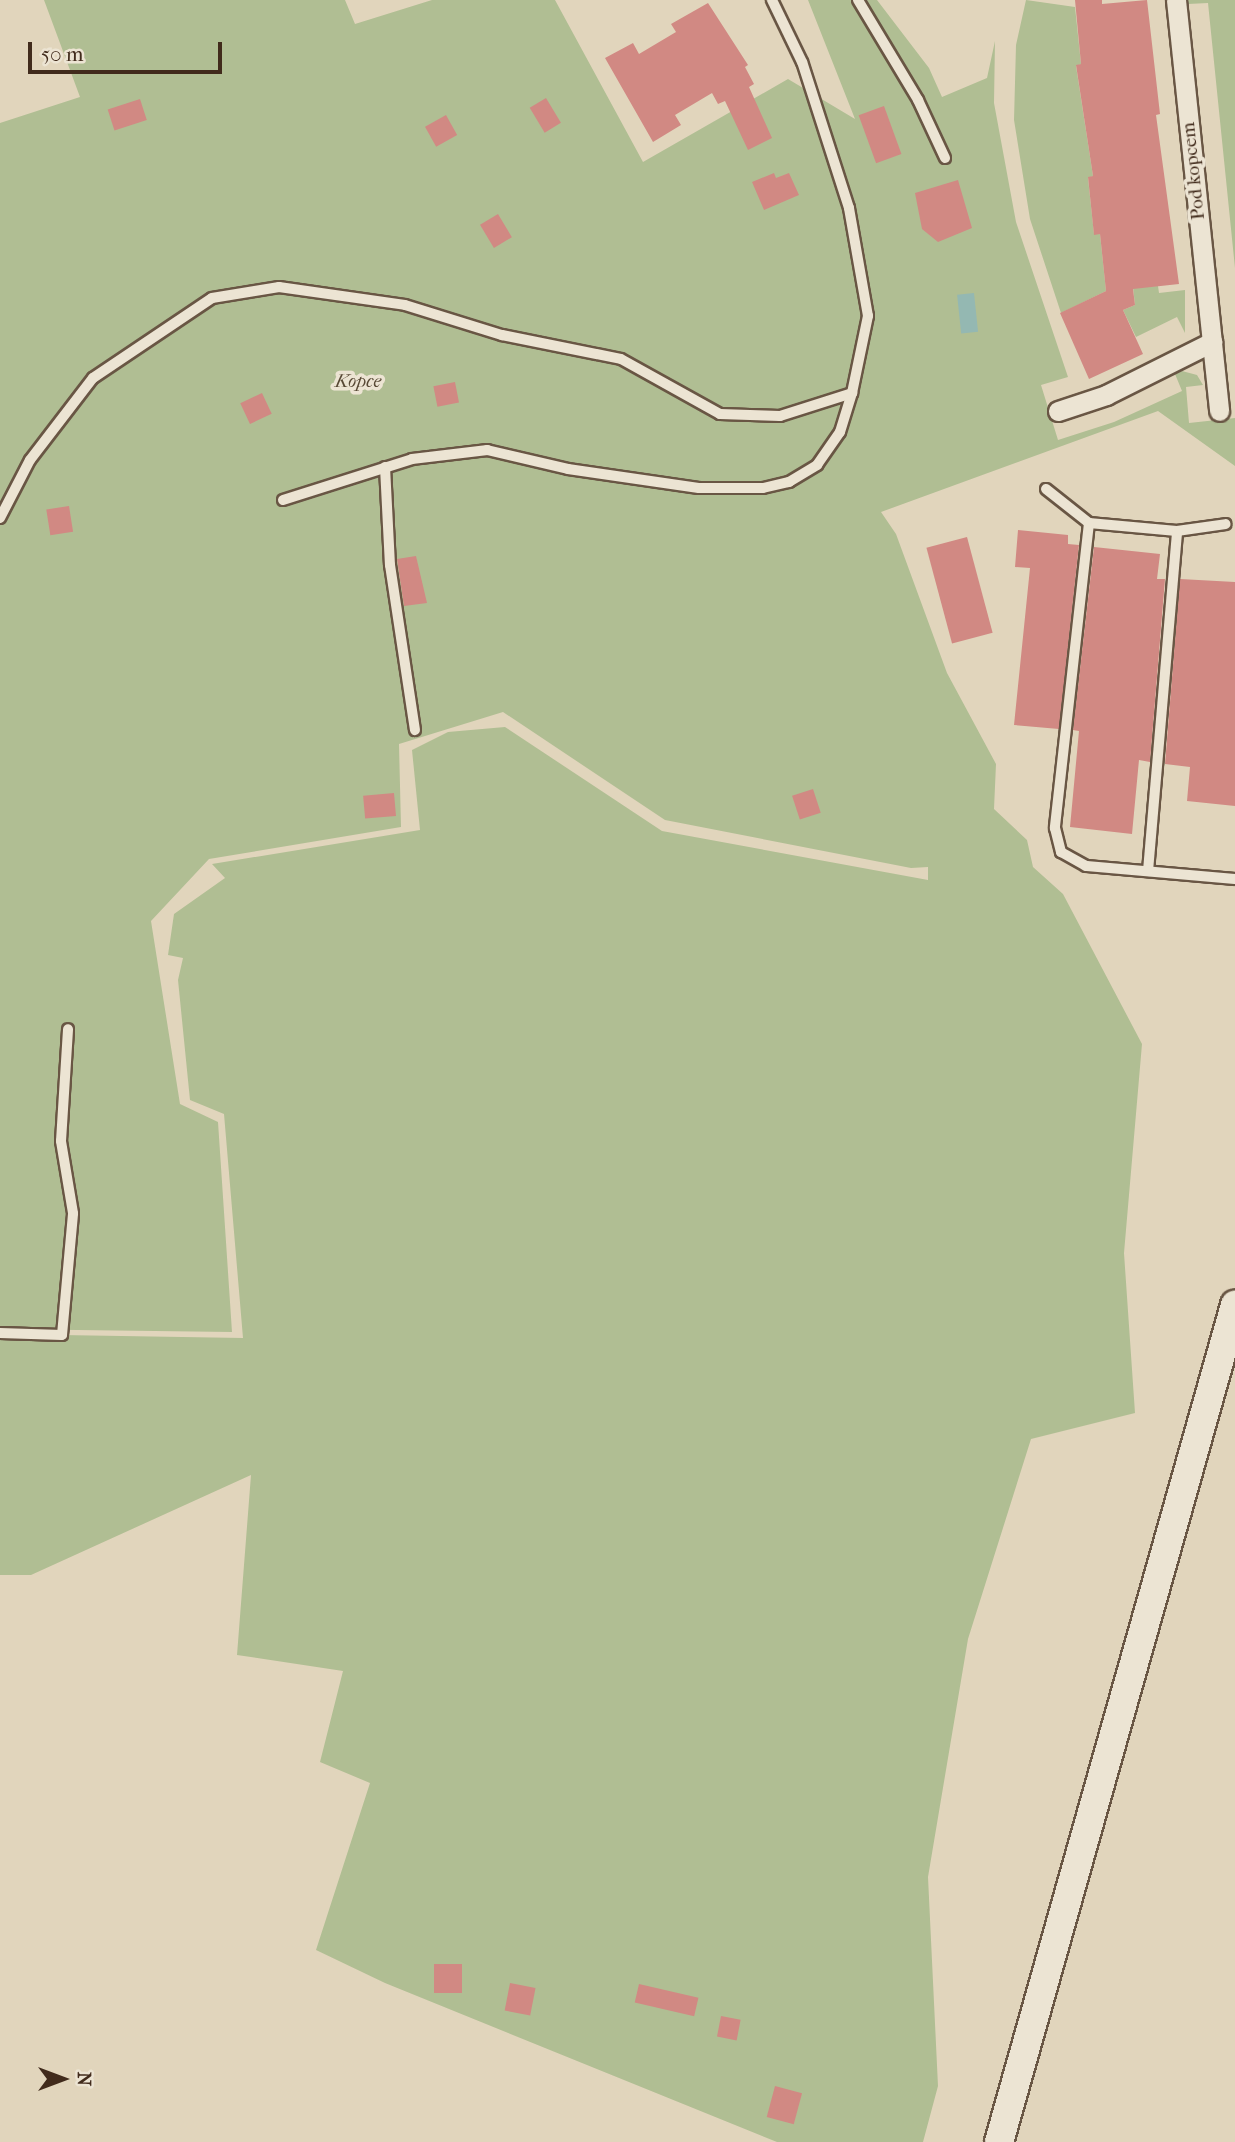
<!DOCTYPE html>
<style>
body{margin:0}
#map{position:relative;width:1235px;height:2142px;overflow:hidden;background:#e1d5bc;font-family:"IM FELL French Canon",serif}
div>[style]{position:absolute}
.green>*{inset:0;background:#b0be93}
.water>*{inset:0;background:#94b8b2;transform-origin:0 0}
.building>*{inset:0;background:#d18983;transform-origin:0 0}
.roads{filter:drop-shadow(2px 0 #695644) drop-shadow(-2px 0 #695644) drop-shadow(0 2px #695644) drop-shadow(0 -2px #695644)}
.lane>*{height:10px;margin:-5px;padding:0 5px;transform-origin:5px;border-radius:5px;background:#ece4d3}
.street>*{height:19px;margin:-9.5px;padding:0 9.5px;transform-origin:9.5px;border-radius:9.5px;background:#ece4d3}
.secondary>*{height:28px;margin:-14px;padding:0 14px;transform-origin:14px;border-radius:14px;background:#ece4d3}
span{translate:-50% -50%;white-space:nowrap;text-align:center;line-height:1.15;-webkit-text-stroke:7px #ece4d3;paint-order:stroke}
.street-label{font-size:19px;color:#412b1c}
.park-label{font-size:19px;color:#574834;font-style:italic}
.north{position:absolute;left:28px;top:2044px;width:70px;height:70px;-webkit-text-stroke:5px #ece4d3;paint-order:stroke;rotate:90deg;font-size:19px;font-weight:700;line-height:28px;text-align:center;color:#412b1c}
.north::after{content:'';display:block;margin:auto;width:24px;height:32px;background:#412b1c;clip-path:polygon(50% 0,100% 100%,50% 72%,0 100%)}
.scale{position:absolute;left:28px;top:42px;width:194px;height:32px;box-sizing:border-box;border:4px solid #412b1c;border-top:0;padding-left:9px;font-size:21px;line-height:24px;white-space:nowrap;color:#412b1c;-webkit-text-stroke:5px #ece4d3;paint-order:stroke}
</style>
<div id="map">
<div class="green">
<div style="clip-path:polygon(44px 0,345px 0,355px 24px,432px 0,555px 0,643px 162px,788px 79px,855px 119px,808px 0,877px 0,929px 68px,942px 97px,987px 78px,995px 41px,994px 103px,1016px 222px,1068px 377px,1041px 385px,1058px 440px,1114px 422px,1182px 391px,1175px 374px,1182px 371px,1197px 375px,1203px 385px,1186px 387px,1189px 423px,1235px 418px,1235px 466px,1158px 411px,881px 512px,896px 534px,947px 673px,996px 764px,994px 809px,1027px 840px,1033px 867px,1063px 894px,1142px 1044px,1124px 1253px,1135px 1413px,1031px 1439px,968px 1639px,928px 1877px,938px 2086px,923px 2142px,777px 2142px,385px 1983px,316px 1950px,370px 1783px,320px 1762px,343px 1671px,237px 1655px,251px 1475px,31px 1575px,0 1575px,0 1334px,243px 1338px,224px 1114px,190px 1100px,178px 980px,183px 958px,168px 955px,174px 914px,225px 878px,212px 864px,420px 830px,412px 750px,448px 732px,505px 727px,662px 831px,928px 880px,928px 867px,911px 868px,665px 820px,503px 712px,399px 744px,401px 827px,209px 859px,151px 921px,180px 1104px,218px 1122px,232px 1332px,0 1329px,0 123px,80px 97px)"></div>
<div style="clip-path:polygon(1026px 0,1075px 7px,1081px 64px,1076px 66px,1093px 176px,1088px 178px,1094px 234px,1100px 234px,1106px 291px,1061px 313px,1030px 219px,1014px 120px,1016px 45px)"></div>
<div style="clip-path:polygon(1188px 0,1235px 0,1235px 268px,1208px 3px,1188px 4px)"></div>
<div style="clip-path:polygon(1158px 286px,1159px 293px,1185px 290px,1185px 333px,1177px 317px,1136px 337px,1123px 310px,1135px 305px,1133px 287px)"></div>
</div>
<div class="water">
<div style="left:974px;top:293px;width:39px;height:17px;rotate:84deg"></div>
</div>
<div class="building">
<div style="clip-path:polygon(1075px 0,1102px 0,1102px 4px,1147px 0,1160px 114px,1156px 115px,1179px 284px,1133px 289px,1135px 305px,1123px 310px,1143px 354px,1089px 379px,1060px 313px,1106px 291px,1100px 234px,1094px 235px,1088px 177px,1093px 176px,1076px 65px,1081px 64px)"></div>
<div style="clip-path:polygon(708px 3px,748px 65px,745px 67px,754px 84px,749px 87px,772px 138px,748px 150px,725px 101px,718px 104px,712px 93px,675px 115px,681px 125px,653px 142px,605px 58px,633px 43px,639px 54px,676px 32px,671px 24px)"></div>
<div style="left:546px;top:98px;width:29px;height:19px;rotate:59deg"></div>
<div style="left:140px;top:99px;width:22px;height:34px;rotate:72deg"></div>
<div style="left:884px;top:106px;width:51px;height:27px;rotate:70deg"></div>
<div style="left:446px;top:115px;width:23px;height:24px;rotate:61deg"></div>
<div style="clip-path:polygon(774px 173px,776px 178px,789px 173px,799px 195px,764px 210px,752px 182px)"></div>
<div style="clip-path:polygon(958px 180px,972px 228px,938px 242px,922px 229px,915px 193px)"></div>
<div style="left:498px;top:214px;width:27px;height:21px;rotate:59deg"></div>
<div style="left:455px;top:382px;width:21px;height:22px;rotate:79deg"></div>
<div style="left:262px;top:393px;width:23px;height:24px;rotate:65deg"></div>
<div style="left:69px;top:506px;width:26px;height:23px;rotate:81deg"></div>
<div style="clip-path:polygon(1018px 530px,1068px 535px,1068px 544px,1079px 545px,1059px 729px,1014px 725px,1030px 568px,1015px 567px)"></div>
<div style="left:967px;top:537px;width:99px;height:42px;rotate:75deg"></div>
<div style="clip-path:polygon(1094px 547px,1160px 554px,1157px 579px,1165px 579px,1150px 762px,1139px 760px,1132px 834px,1070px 827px,1079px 731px,1073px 730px)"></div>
<div style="clip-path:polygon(416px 556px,427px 603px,404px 606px,397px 559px)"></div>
<div style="clip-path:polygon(1180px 579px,1235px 582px,1235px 806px,1187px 801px,1190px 767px,1165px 764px)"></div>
<div style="left:813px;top:789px;width:25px;height:22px;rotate:72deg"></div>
<div style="left:394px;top:793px;width:23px;height:31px;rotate:85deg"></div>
<div style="left:434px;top:1964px;width:28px;height:29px"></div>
<div style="left:510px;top:1983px;width:26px;height:28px;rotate:11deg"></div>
<div style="left:639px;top:1984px;width:61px;height:19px;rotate:13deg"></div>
<div style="left:721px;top:2016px;width:20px;height:21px;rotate:11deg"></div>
<div style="left:775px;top:2086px;width:28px;height:32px;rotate:15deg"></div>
</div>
<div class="roads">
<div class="lane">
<div style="left:858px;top:0;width:117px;rotate:59deg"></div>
<div style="left:918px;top:100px;width:64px;rotate:65deg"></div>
<div style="left:385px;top:467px;width:98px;rotate:87.1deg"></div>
<div style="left:390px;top:565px;width:167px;rotate:81.4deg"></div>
<div style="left:1046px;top:489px;width:55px;rotate:38.3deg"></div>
<div style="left:1089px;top:523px;width:88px;rotate:5.2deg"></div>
<div style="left:1177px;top:531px;width:49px;rotate:-8.1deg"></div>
<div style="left:283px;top:500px;width:135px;rotate:-17.6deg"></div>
<div style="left:412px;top:459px;width:76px;rotate:-6.8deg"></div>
<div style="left:487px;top:450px;width:83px;rotate:13.2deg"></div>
<div style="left:568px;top:469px;width:132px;rotate:8.3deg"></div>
<div style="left:699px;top:488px;width:64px"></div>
<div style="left:763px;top:488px;width:27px;rotate:-13deg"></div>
<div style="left:789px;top:482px;width:33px;rotate:-31deg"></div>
<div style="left:817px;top:465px;width:40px;rotate:-55.1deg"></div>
<div style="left:840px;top:432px;width:41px;rotate:-72.9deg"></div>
<div style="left:0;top:518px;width:65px;rotate:-62.7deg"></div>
<div style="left:30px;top:460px;width:103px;rotate:-52.5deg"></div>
<div style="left:93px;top:378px;width:143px;rotate:-33.9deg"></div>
<div style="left:212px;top:298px;width:68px;rotate:-9.3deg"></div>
<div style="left:279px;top:287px;width:127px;rotate:8.1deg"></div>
<div style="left:405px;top:305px;width:102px;rotate:17.2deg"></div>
<div style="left:502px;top:335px;width:121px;rotate:11.4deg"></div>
<div style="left:621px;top:359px;width:113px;rotate:29.1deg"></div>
<div style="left:720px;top:414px;width:60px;rotate:1.9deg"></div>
<div style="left:780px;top:416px;width:76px;rotate:-17.7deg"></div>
<div style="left:852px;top:393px;width:79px;rotate:-78.3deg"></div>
<div style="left:868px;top:316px;width:110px;rotate:-100deg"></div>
<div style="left:849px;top:208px;width:153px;rotate:-107.8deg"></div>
<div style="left:802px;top:62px;width:69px;rotate:-115.8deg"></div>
<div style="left:1089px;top:523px;width:307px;rotate:96.4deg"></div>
<div style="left:1055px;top:828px;width:25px;rotate:76deg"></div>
<div style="left:1061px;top:852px;width:29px;rotate:29deg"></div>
<div style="left:1086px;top:866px;width:150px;rotate:5deg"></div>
<div style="left:1148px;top:871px;width:341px;rotate:-85.1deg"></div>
<div style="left:0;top:1333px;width:62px;rotate:1.8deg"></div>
<div style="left:62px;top:1335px;width:122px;rotate:-84.8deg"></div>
<div style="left:73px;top:1213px;width:73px;rotate:-99.5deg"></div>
<div style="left:61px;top:1141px;width:112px;rotate:-86.4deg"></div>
</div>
<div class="street">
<div style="left:1176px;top:0;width:413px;rotate:84deg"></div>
<div style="left:1058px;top:411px;width:51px;rotate:-18.4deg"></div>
<div style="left:1106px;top:395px;width:119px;rotate:-26.6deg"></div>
</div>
<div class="secondary">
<div style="left:999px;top:2142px;width:870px;rotate:-74.25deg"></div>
</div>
</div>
<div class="street-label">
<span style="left:1194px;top:171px;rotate:-96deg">Pod kopcem</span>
</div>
<div class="park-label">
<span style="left:358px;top:382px">Kopce</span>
</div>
<div class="north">N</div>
<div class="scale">50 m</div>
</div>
